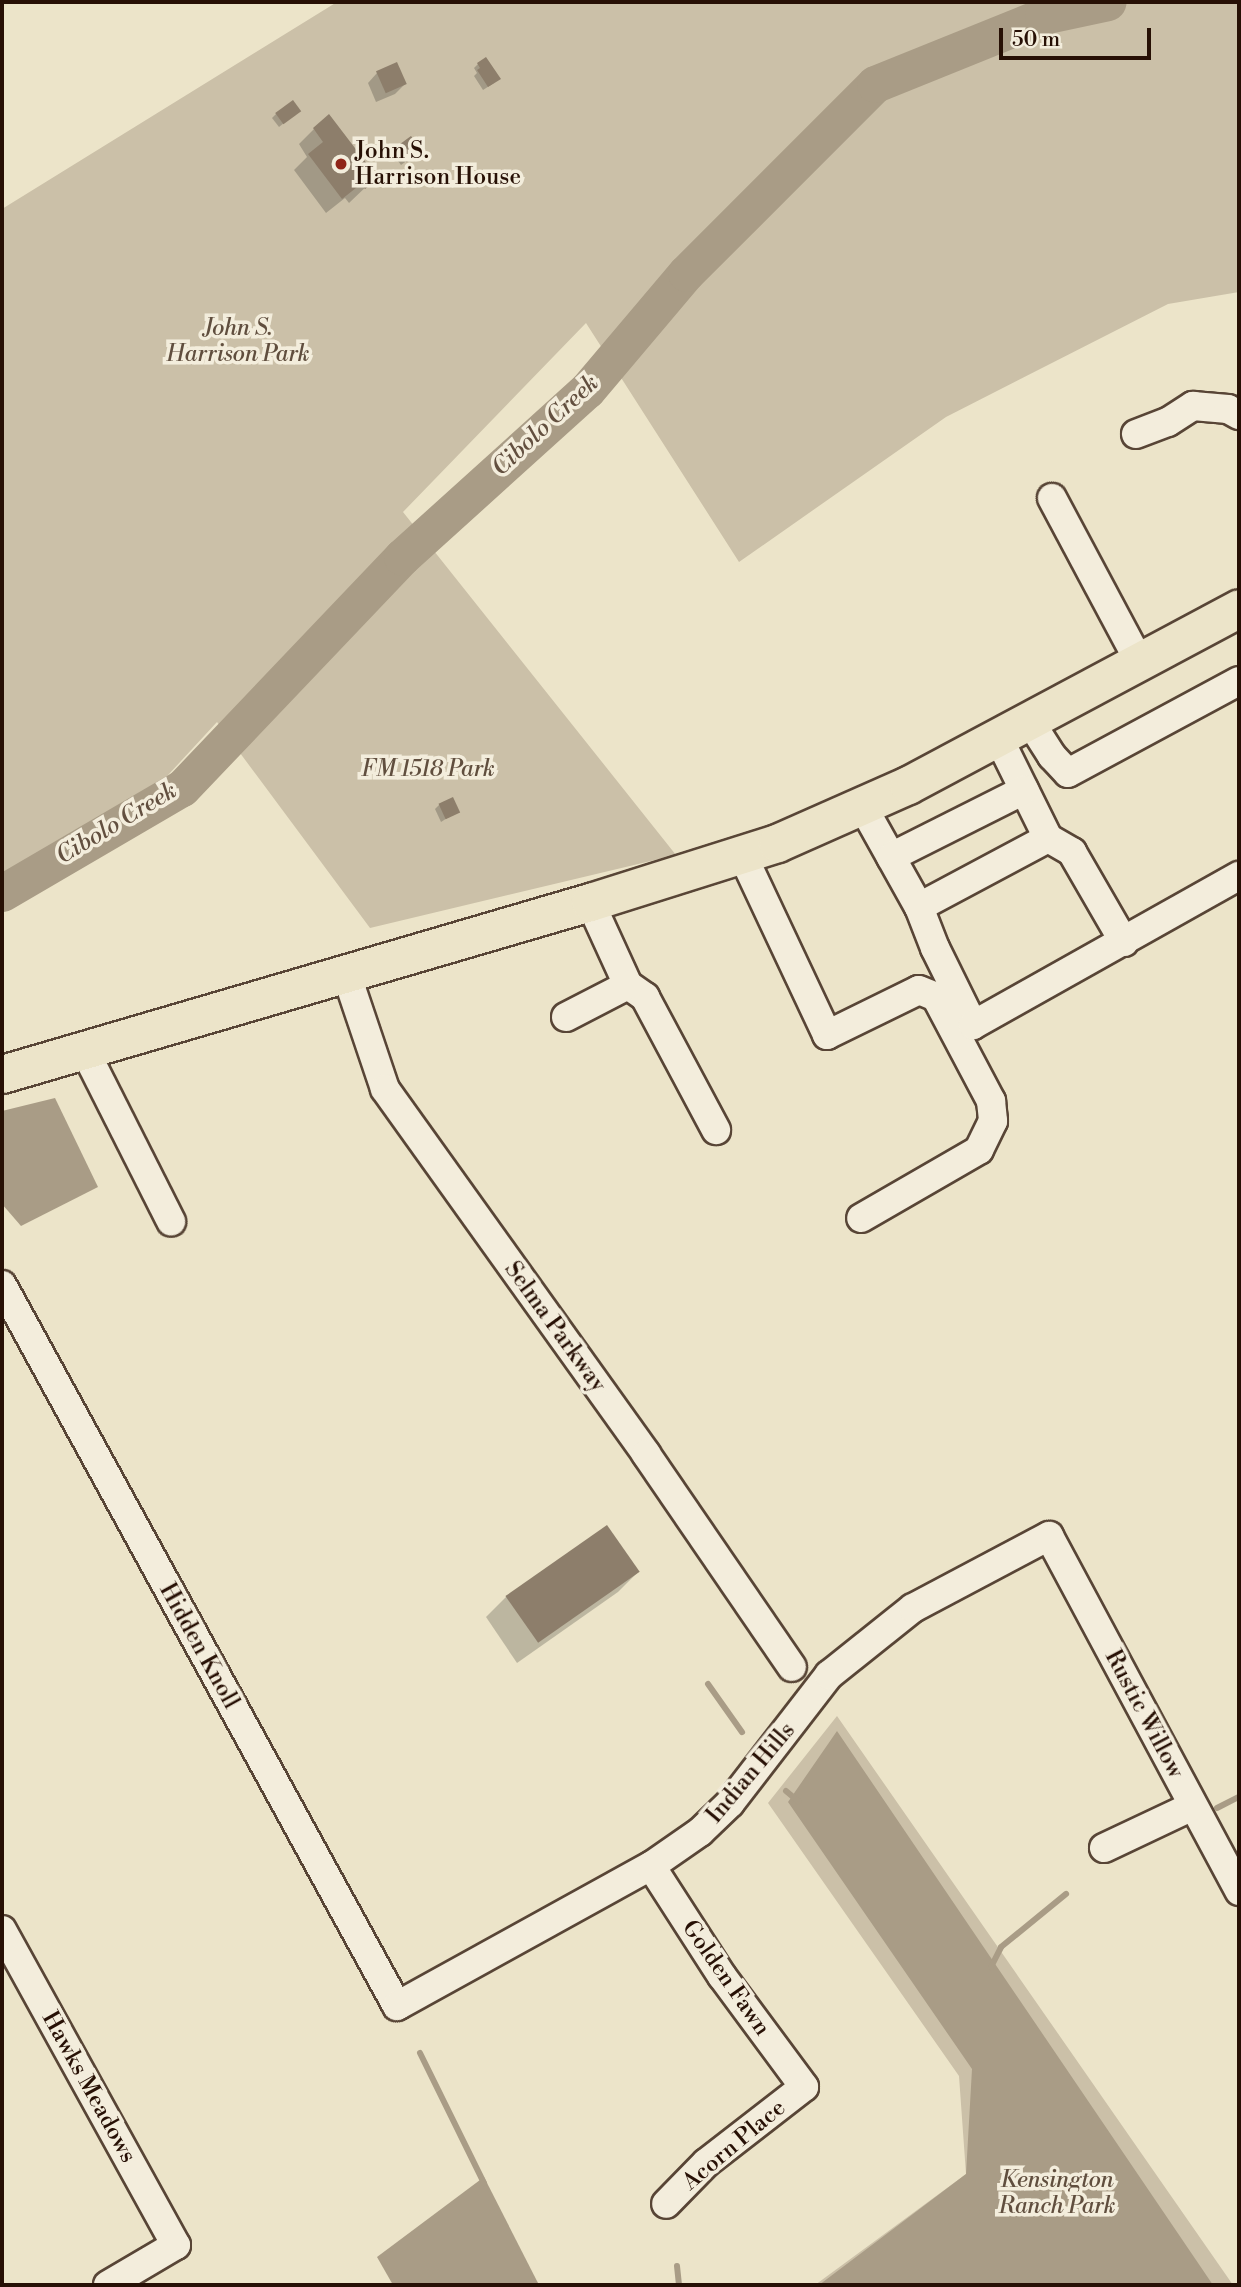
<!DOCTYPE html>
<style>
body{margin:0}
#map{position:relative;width:1241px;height:2287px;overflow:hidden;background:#ece4c9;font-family:"Libre Bodoni",serif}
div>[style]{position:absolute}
.green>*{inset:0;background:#cbc0a8}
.water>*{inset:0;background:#a99c86}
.shadow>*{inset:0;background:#0003}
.stream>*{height:6px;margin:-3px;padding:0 3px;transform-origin:3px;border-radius:3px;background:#a99c86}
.river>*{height:37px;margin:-18.5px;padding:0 18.5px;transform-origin:18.5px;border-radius:18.5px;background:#a99c86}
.building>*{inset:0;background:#8d7e6b;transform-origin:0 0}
.roads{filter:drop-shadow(2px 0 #584536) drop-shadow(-2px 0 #584536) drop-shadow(0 2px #584536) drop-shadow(0 -2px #584536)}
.minor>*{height:28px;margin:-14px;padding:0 14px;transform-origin:14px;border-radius:14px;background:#f3eddc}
.major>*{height:37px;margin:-18.5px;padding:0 18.5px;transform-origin:18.5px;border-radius:18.5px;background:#ece4c9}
.dots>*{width:19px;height:19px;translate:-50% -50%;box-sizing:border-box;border:4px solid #f3eddc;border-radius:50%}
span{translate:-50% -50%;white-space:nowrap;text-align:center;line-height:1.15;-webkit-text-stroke:7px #f3eddc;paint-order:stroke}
.poi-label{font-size:23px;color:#271005}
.left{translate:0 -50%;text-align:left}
.park-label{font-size:23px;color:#604e3e;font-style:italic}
.street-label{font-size:23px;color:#271005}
.water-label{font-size:24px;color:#624f3f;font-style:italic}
.frame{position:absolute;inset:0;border:4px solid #271005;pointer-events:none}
.scale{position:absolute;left:999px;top:28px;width:152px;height:32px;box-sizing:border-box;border:4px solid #271005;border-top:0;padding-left:9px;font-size:21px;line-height:24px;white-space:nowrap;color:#271005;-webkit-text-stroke:5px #f3eddc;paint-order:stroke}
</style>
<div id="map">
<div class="green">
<div style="clip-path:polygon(337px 2px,1239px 2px,1239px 292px,1168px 304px,946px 417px,739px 562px,586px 323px,403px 512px,676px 855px,370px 928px,217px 722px,84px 866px,2px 876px,2px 209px)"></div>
<div style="clip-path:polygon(837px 1716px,1233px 2285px,815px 2285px,966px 2174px,959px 2076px,768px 1803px)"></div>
</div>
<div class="water">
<div style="clip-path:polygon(55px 1098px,98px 1187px,21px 1226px,2px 1204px,2px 1111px)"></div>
<div style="clip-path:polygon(837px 1731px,1213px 2285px,819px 2285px,966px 2174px,972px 2069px,788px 1802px)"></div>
<div style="clip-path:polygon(484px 2177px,539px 2285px,393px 2285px,377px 2257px)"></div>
</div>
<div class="shadow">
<div style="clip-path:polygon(478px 64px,494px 83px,483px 90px,474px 76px,477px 73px,474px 68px)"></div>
<div style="clip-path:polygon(377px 73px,405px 84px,395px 94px,376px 102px,368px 83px)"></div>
<div style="clip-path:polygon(276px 114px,294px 115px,279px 127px,272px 118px)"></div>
<div style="clip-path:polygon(314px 129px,370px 183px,349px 203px,345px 198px,326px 213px,294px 170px,307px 157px,299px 144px)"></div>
<div style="clip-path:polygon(397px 148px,415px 155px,401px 165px,392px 153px)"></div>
<div style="clip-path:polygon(439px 805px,458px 811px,441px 822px,435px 809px)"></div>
<div style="clip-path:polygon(638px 1572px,618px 1592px,517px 1663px,486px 1617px,506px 1597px)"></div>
</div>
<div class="stream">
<div style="left:708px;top:1684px;width:59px;rotate:54.7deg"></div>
<div style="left:786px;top:1791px;width:16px;rotate:40deg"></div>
<div style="left:1217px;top:1808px;width:25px;rotate:-27deg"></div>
<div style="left:991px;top:1967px;width:22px;rotate:-63deg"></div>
<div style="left:1001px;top:1947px;width:84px;rotate:-39.2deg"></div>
<div style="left:420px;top:2053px;width:145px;rotate:63.8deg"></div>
<div style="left:677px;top:2266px;width:19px;rotate:84deg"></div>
</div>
<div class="river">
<div style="left:2px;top:893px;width:208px;rotate:-30.3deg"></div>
<div style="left:182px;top:788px;width:319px;rotate:-46.4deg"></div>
<div style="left:402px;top:557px;width:249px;rotate:-42.1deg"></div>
<div style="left:587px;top:390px;width:153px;rotate:-49.8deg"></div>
<div style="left:686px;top:273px;width:267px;rotate:-45deg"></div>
<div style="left:875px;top:84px;width:181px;rotate:-22deg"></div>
<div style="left:1043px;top:16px;width:66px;rotate:-12.2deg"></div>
</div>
<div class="building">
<div style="clip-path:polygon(486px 57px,501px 79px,488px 87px,477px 70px,480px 68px,477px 63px)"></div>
<div style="left:397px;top:62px;width:24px;height:23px;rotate:66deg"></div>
<div style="left:293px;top:100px;width:14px;height:22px;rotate:54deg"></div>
<div style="clip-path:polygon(329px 114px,374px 173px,368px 178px,372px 184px,365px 189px,361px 184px,342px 199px,308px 154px,323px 142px,313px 128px)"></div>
<div style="left:411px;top:136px;width:19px;height:19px;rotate:54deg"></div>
<div style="left:453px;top:797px;width:17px;height:16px;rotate:65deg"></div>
<div style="left:607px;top:1525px;width:57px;height:124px;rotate:55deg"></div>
</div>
<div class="roads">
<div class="minor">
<div style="left:1136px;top:434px;width:34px;rotate:-21deg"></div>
<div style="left:1168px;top:422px;width:30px;rotate:-33deg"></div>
<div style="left:1193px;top:406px;width:35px;rotate:5deg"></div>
<div style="left:1228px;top:409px;width:13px;rotate:29deg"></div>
<div style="left:1052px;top:498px;width:185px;rotate:61.9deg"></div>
<div style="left:1029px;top:720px;width:43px;rotate:57.4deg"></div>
<div style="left:1052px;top:756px;width:23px;rotate:47deg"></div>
<div style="left:1068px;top:773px;width:194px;rotate:-28.3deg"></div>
<div style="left:863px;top:807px;width:115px;rotate:60.8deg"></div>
<div style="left:919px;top:907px;width:146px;rotate:-28.1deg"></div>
<div style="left:1048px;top:838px;width:113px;rotate:-116.3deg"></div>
<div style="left:1048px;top:838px;width:28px;rotate:30deg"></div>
<div style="left:1072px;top:852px;width:104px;rotate:60deg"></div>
<div style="left:742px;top:854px;width:200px;rotate:64.8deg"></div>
<div style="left:827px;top:1035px;width:102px;rotate:-26.1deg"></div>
<div style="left:919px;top:990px;width:18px;rotate:22deg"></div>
<div style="left:936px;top:997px;width:118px;rotate:62.1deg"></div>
<div style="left:991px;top:1101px;width:20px;rotate:84deg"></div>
<div style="left:993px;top:1121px;width:32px;rotate:116deg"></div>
<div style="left:979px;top:1150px;width:136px;rotate:150deg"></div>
<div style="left:891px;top:857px;width:149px;rotate:-26.7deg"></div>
<div style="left:590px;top:902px;width:91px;rotate:65.4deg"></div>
<div style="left:628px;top:985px;width:21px;rotate:35deg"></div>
<div style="left:645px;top:997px;width:151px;rotate:61.9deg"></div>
<div style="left:919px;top:907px;width:44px;rotate:68.7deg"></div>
<div style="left:935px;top:948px;width:86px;rotate:63.7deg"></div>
<div style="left:973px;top:1025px;width:305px;rotate:-29.3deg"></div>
<div style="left:346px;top:973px;width:122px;rotate:71.4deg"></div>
<div style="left:385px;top:1089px;width:449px;rotate:54.4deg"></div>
<div style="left:646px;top:1454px;width:258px;rotate:55.6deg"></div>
<div style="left:566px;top:1017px;width:70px;rotate:-27.3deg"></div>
<div style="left:85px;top:1051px;width:191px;rotate:63.2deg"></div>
<div style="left:2px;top:1285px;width:822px;rotate:61.28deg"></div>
<div style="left:397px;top:2006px;width:290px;rotate:-28.9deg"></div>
<div style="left:651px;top:1866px;width:60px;rotate:-34.8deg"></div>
<div style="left:700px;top:1832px;width:42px;rotate:-44deg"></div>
<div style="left:730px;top:1803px;width:162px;rotate:-52.3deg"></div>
<div style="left:829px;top:1675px;width:107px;rotate:-38.6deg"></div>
<div style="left:913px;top:1608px;width:154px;rotate:-27.9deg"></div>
<div style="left:1049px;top:1536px;width:403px;rotate:61.8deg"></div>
<div style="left:1104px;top:1848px;width:98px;rotate:-25.3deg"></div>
<div style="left:651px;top:1866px;width:131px;rotate:57.2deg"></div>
<div style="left:722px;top:1976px;width:138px;rotate:53.5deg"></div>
<div style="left:804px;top:2087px;width:124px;rotate:142.2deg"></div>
<div style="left:706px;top:2163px;width:57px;rotate:134.3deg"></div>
<div style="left:2px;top:1930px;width:360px;rotate:61.1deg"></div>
<div style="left:176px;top:2245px;width:79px;rotate:149.5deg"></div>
</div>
<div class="major">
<div style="left:2px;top:1074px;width:613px;rotate:-16.31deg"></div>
<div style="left:590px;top:902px;width:196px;rotate:-17.5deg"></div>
<div style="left:777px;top:843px;width:143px;rotate:-23.9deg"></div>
<div style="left:908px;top:785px;width:375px;rotate:-28.1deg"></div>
</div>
</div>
<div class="dots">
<div style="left:341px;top:164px;background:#8f2418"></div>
</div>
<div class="poi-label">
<span class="left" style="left:355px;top:164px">John S.<br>Harrison House</span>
</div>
<div class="park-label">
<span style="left:238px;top:341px">John S.<br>Harrison Park</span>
<span style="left:428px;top:769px">FM 1518 Park</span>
<span style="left:1057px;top:2193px">Kensington<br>Ranch Park</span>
</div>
<div class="street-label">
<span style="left:555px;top:1327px;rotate:54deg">Selma Parkway</span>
<span style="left:199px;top:1646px;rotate:61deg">Hidden Knoll</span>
<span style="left:1144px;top:1714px;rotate:62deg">Rustic Willow</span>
<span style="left:751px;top:1773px;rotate:-50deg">Indian Hills</span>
<span style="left:726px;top:1978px;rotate:55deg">Golden Fawn</span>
<span style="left:89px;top:2087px;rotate:61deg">Hawks Meadows</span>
<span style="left:734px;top:2145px;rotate:-40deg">Acorn Place</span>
</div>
<div class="water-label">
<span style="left:546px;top:426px;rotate:-43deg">Cibolo Creek</span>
<span style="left:117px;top:824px;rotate:-31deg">Cibolo Creek</span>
</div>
<div class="frame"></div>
<div class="scale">50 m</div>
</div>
